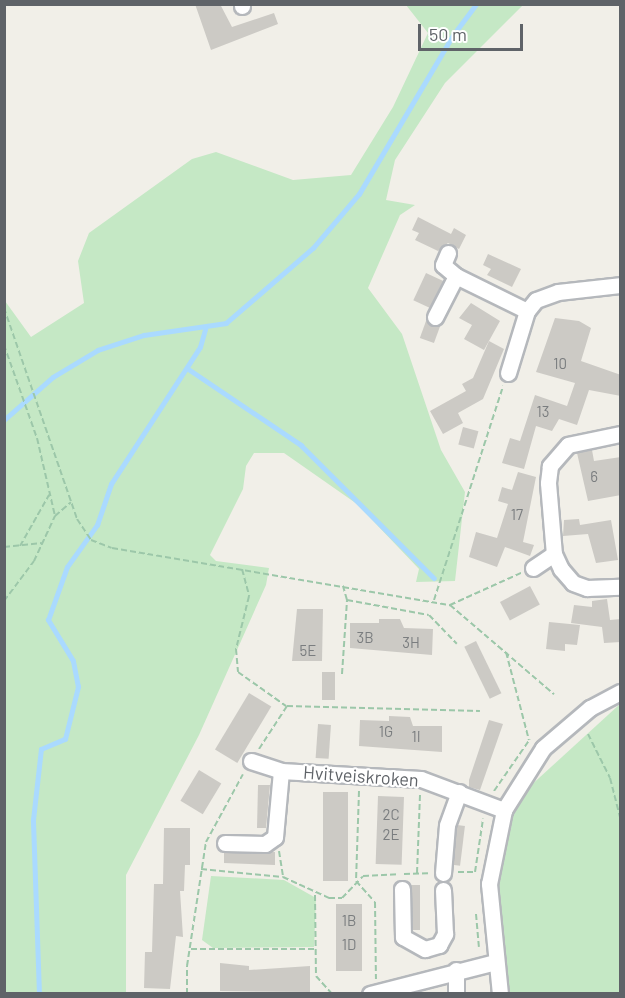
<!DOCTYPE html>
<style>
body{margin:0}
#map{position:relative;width:625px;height:998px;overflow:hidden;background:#f1efe8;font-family:Barlow,sans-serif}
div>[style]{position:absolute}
.green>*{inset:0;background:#c5e8c5}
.stream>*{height:4.5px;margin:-2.25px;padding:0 2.25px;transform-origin:2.25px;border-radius:2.25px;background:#aadaff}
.building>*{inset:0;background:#cccac5;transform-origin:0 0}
.path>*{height:2px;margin-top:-1px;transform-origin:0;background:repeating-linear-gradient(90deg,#9cc7a9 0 6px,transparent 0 9px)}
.roads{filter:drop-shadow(2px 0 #b5b8bc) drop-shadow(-2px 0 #b5b8bc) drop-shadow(0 2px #b5b8bc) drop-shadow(0 -2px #b5b8bc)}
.minor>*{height:15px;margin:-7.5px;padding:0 7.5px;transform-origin:7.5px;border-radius:7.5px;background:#fff}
span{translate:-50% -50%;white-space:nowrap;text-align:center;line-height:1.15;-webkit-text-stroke:4.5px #fff;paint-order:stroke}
.number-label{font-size:15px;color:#7a7d7f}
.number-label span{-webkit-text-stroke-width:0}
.street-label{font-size:18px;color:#5f6368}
.frame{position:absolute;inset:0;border:6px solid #5f6368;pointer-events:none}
.scale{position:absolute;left:418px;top:24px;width:105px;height:27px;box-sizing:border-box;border:3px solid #5f6368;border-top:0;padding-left:8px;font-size:18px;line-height:21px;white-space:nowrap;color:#5f6368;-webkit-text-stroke:4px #fff;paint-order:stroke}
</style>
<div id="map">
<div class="green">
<div style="clip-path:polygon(406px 5px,523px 5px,445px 83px,395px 160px,386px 200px,415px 205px,400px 215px,368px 288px,402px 334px,441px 450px,465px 492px,455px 581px,416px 582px,419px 569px,357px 504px,284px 453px,254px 453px,246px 466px,243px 489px,210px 555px,216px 561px,269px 568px,266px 585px,199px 735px,126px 875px,126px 993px,5px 993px,5px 301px,31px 337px,84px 303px,78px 261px,89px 233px,192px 159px,216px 152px,293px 180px,351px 175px,393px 107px,428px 33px)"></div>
<div style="clip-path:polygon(620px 704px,620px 993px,497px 993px,489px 906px,516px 799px)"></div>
<div style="clip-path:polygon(211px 876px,284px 880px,316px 898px,314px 947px,213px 948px,202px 940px)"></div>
</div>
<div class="stream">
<div style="left:187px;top:368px;width:138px;rotate:34deg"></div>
<div style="left:301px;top:445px;width:188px;rotate:45deg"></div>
<div style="left:4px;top:420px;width:65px;rotate:-41.3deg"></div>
<div style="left:53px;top:377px;width:52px;rotate:-31deg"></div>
<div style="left:98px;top:350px;width:48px;rotate:-18.1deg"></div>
<div style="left:144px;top:335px;width:83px;rotate:-8.3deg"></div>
<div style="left:226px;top:323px;width:115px;rotate:-40.8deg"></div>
<div style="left:313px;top:248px;width:71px;rotate:-49.6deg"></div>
<div style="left:359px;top:194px;width:185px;rotate:-59.4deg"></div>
<div style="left:453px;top:35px;width:39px;rotate:-53deg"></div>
<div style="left:39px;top:994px;width:174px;rotate:-92deg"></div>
<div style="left:33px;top:820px;width:71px;rotate:-83.6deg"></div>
<div style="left:41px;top:749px;width:26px;rotate:-23deg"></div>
<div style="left:65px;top:739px;width:54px;rotate:-76deg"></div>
<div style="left:78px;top:687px;width:26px;rotate:-101deg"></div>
<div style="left:73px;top:661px;width:48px;rotate:-121.4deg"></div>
<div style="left:48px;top:620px;width:56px;rotate:-70.3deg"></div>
<div style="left:67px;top:567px;width:52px;rotate:-54.5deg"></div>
<div style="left:97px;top:525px;width:43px;rotate:-71.1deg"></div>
<div style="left:111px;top:484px;width:163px;rotate:-57deg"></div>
<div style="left:200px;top:347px;width:19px;rotate:-74deg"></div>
</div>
<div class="building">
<div style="clip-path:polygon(195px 4px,220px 4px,232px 27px,274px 13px,278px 24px,211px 50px)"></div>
<div style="clip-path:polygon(418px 217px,451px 234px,454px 228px,466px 235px,459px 249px,448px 243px,438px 251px,415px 240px,419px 233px,412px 230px)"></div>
<div style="clip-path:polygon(488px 254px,521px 269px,512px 287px,487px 275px,491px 269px,483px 265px)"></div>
<div style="left:426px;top:273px;width:19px;height:30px;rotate:25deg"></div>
<div style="clip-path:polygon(471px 303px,500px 321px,484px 350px,464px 339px,472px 325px,459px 318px)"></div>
<div style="clip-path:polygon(555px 318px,579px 321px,591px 328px,581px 361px,621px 375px,621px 396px,589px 390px,577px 425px,559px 419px,552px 431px,536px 426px,524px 469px,502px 463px,510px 438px,520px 441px,535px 395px,567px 406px,575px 383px,536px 372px)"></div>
<div style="left:426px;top:321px;width:15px;height:18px;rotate:20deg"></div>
<div style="clip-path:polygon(489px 341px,504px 349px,483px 399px,458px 413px,463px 423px,443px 434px,430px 411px,466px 391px,462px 384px,473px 378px)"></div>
<div style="left:463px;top:427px;width:16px;height:18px;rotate:15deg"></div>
<div style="clip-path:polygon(592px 450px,594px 461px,621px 457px,621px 495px,588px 501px,577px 453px)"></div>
<div style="clip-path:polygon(518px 472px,536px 477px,523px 542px,534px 545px,530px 556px,505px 547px,497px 567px,469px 557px,476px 532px,497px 538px,508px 504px,498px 501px,502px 487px,512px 490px)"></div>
<div style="clip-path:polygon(579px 519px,580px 525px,611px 520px,618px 560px,596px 563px,588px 534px,563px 536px,564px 520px)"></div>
<div style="left:530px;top:586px;width:21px;height:34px;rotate:62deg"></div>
<div style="clip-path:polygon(607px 599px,610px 620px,621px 619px,621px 642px,604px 643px,602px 627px,571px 623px,574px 605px,592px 607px,592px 601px)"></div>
<div style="clip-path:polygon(297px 609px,323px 609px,322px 661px,292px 661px)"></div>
<div style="clip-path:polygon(379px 619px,400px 619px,404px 628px,433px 629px,432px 655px,350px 648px,350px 623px,379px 623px)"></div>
<div style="clip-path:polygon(549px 622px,580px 625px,577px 645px,565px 644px,565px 651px,546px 649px)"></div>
<div style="left:476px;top:641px;width:58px;height:13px;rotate:64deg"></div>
<div style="left:322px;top:672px;width:13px;height:28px"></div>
<div style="left:249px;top:693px;width:26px;height:66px;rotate:31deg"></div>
<div style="clip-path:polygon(389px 716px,410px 717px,413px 726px,442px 726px,442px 752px,359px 746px,360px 720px,389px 721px)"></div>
<div style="clip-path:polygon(489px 720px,503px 724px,480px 790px,469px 787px,469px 780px)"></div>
<div style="left:318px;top:724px;width:13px;height:34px;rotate:4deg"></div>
<div style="left:199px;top:770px;width:26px;height:36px;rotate:31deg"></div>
<div style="clip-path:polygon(258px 785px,270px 785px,266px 828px,257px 828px)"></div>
<div style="left:323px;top:792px;width:25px;height:89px"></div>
<div style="left:378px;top:796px;width:26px;height:68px;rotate:2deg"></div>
<div style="left:457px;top:825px;width:8px;height:40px;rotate:7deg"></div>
<div style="clip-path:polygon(164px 828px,190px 828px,190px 865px,185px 865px,184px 891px,180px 891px,183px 937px,176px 936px,170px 989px,144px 988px,145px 952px,152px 952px,154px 884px,163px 884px)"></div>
<div style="clip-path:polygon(275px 852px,275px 865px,224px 863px,224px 853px)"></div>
<div style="left:411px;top:885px;width:9px;height:45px"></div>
<div style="left:336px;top:904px;width:26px;height:67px"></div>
<div style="clip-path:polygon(220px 963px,249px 966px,249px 970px,310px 966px,310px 992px,220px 991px)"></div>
</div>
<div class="path">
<div style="left:4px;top:308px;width:223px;rotate:70.9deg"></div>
<div style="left:77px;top:519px;width:25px;rotate:56deg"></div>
<div style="left:91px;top:540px;width:22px;rotate:21deg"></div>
<div style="left:112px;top:548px;width:343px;rotate:9.6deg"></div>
<div style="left:450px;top:605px;width:137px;rotate:40.6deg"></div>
<div style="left:4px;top:345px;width:99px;rotate:70.5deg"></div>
<div style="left:37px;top:438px;width:80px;rotate:77deg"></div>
<div style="left:20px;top:546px;width:59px;rotate:-60.4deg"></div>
<div style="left:4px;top:547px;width:38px;rotate:-6deg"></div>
<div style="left:242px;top:569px;width:28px;rotate:75deg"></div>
<div style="left:249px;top:596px;width:55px;rotate:103.8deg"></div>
<div style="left:236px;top:649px;width:23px;rotate:85deg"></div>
<div style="left:238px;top:672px;width:59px;rotate:35.3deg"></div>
<div style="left:347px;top:600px;width:83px;rotate:10.4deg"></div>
<div style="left:429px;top:615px;width:40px;rotate:46deg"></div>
<div style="left:434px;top:600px;width:225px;rotate:-72.1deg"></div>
<div style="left:4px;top:601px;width:50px;rotate:-53.1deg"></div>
<div style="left:34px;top:561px;width:50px;rotate:-65deg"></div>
<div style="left:55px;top:516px;width:21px;rotate:-41deg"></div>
<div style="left:450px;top:605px;width:78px;rotate:-24.3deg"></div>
<div style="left:506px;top:652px;width:91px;rotate:75.4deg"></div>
<div style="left:342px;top:674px;width:74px;rotate:-86.1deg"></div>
<div style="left:347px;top:600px;width:15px;rotate:-106deg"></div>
<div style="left:588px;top:734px;width:49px;rotate:63.4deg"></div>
<div style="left:610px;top:778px;width:40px;rotate:75.6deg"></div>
<div style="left:259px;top:749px;width:51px;rotate:-56.9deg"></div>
<div style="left:287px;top:706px;width:193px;rotate:1.5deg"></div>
<div style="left:359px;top:791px;width:90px;rotate:91.9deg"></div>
<div style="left:356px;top:881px;width:28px;rotate:48deg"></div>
<div style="left:375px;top:902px;width:77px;rotate:89.3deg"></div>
<div style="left:494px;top:791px;width:63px;rotate:-55.3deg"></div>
<div style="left:279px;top:851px;width:26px;rotate:81deg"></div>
<div style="left:201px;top:869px;width:82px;rotate:5.6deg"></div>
<div style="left:283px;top:877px;width:51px;rotate:24.5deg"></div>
<div style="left:329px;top:898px;width:13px"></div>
<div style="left:342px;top:898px;width:30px;rotate:-46deg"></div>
<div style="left:363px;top:876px;width:35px;rotate:-3deg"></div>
<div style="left:458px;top:872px;width:17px"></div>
<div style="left:475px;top:872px;width:54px;rotate:-81.4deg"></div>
<div style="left:417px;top:873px;width:78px;rotate:-87.8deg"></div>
<div style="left:404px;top:874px;width:24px;rotate:-2deg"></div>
<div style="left:315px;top:895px;width:81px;rotate:89.3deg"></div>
<div style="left:316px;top:976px;width:24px;rotate:48deg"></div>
<div style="left:476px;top:914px;width:33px;rotate:85deg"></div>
<div style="left:191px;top:949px;width:125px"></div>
<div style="left:187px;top:994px;width:28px;rotate:-90deg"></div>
<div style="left:187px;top:966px;width:125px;rotate:-81.3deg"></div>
<div style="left:206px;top:842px;width:77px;rotate:-61.4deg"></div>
</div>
<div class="roads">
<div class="minor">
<div style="left:242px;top:6px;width:2px;rotate:-90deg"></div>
<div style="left:448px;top:253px;width:13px;rotate:113deg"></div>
<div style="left:443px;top:265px;width:17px;rotate:40deg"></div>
<div style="left:456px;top:276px;width:79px;rotate:26.2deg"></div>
<div style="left:435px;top:317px;width:46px;rotate:-62.9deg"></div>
<div style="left:508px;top:373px;width:65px;rotate:-73deg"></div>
<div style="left:527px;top:311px;width:14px;rotate:-51deg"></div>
<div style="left:536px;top:300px;width:23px;rotate:-20deg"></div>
<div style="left:558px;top:292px;width:62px;rotate:-6.4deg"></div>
<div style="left:620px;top:434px;width:53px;rotate:168.1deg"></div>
<div style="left:568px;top:445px;width:28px;rotate:131deg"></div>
<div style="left:550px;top:466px;width:17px;rotate:97deg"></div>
<div style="left:548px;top:483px;width:71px;rotate:85.2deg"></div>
<div style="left:554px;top:554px;width:17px;rotate:65deg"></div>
<div style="left:561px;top:569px;width:18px;rotate:49deg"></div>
<div style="left:573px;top:583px;width:15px;rotate:20deg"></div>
<div style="left:587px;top:588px;width:33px;rotate:-2deg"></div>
<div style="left:533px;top:568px;width:25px;rotate:-34deg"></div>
<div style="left:251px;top:761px;width:32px;rotate:18deg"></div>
<div style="left:281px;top:771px;width:140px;rotate:3.3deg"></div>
<div style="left:421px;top:779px;width:89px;rotate:20.5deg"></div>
<div style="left:225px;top:843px;width:40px;rotate:1.4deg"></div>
<div style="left:265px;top:844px;width:12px;rotate:-35deg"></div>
<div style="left:275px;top:837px;width:66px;rotate:-84.8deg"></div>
<div style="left:443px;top:873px;width:48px;rotate:-85.2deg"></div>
<div style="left:447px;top:825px;width:35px;rotate:-70deg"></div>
<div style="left:402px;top:889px;width:48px;rotate:88.8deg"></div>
<div style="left:403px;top:937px;width:25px;rotate:29deg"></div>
<div style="left:425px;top:949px;width:15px;rotate:-16deg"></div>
<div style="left:439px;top:945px;width:13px;rotate:-61deg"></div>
<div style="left:445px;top:934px;width:44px;rotate:-92.6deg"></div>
<div style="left:370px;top:994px;width:130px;rotate:-14.3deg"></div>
<div style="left:456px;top:994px;width:24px;rotate:-90deg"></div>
<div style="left:500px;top:994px;width:111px;rotate:-95.7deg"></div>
<div style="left:489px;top:884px;width:76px;rotate:-78.5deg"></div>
<div style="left:504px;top:810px;width:73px;rotate:-57.8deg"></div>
<div style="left:543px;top:748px;width:62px;rotate:-40.4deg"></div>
<div style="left:590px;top:708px;width:34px;rotate:-28deg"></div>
</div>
</div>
<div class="number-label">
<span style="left:560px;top:364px">10</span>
<span style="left:543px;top:412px">13</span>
<span style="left:594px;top:477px">6</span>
<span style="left:517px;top:515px">17</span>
<span style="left:365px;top:638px">3B</span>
<span style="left:411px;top:643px">3H</span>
<span style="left:308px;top:651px">5E</span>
<span style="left:386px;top:732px">1G</span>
<span style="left:416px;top:737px">1I</span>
<span style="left:391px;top:815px">2C</span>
<span style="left:391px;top:835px">2E</span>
<span style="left:349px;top:921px">1B</span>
<span style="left:349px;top:945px">1D</span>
</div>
<div class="street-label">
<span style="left:361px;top:776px;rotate:4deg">Hvitveiskroken</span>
</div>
<div class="frame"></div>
<div class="scale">50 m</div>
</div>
